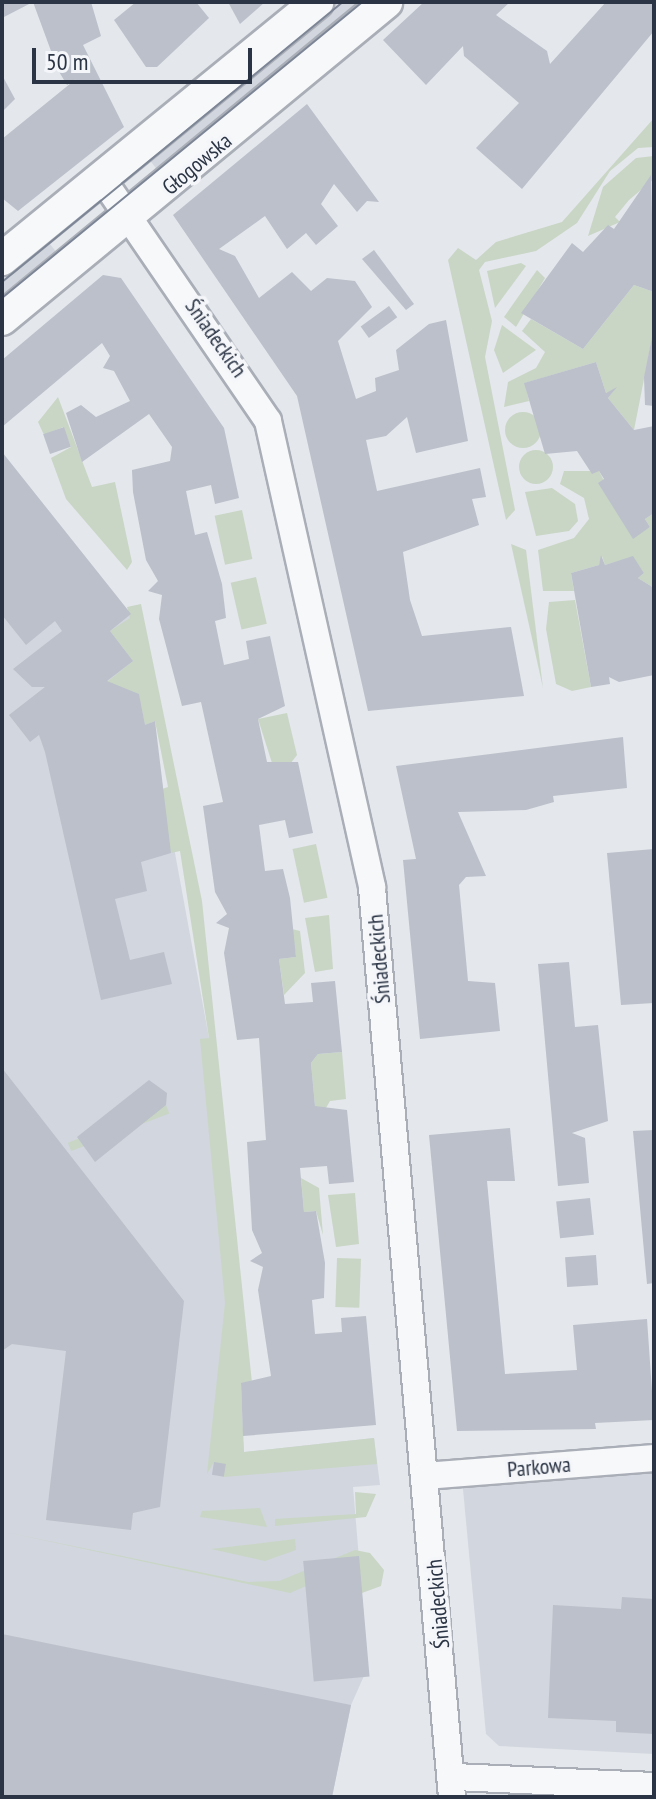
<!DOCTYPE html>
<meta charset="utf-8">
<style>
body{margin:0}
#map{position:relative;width:656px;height:1799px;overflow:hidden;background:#e4e7ec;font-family:"PT Sans Narrow",sans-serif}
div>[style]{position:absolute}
.built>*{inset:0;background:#d2d6de}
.green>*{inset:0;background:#c9d6c5;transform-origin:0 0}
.round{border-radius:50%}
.building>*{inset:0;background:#bbc0ca;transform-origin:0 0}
.roads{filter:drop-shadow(2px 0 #a9aeb7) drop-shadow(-2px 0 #a9aeb7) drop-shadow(0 2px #a9aeb7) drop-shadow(0 -2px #a9aeb7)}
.minor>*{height:26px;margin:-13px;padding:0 13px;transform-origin:13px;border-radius:13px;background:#f7f8fa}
.tertiary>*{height:32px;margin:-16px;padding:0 16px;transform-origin:16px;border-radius:16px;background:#f7f8fa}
.tram>*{height:2px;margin:-1px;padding:0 1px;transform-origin:1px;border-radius:1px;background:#7d8696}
span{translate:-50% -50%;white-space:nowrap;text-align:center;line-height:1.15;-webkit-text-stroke:7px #f4f6f9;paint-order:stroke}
.street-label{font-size:22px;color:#2b3445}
.frame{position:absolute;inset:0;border:4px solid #2b3445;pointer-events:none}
.scale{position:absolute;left:32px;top:48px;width:220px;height:36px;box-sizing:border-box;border:4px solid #2b3445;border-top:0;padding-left:10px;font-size:24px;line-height:28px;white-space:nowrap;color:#2b3445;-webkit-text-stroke:6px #f4f6f9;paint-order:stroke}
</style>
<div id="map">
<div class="built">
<div style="clip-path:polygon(336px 2px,371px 2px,163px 177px,148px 158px)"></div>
<div style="clip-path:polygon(46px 239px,61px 258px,2px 304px,2px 274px)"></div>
<div style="clip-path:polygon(2px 452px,131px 614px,209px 1038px,244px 1452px,374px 1438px,380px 1485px,353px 1487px,368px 1667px,351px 1705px,332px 1797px,2px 1797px)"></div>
<div style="clip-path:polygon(654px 1457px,654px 1754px,499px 1746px,486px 1734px,461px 1468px)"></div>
</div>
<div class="green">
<div style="clip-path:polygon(654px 118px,654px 147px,638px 148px,610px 171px,577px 223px,536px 251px,485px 262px,479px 270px,492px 321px,485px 357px,515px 510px,506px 520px,448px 260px,458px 248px,476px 260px,496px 242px,562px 222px)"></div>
<div style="clip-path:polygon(654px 156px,654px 179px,629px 200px,615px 217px,620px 222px,588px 236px,603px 187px,636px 158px)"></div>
<div style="clip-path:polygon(521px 263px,526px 266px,495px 308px,487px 271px)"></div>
<div style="clip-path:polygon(537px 270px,545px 278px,516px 327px,504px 317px)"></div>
<div style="clip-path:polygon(634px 285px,654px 292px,654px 328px,634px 430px,608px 398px,615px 389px,606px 393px,596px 362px,525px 383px,529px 401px,504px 407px,508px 382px,536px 368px,545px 352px,522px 331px,531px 319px,583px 349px)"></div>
<div style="clip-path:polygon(502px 325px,536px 350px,503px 373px,494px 350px)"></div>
<div style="clip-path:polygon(58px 397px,92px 487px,115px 482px,132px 562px,127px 570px,66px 499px,51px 458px,71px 447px,63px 427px,44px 435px,38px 422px)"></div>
<div class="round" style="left:505px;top:412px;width:36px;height:36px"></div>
<div class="round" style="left:519px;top:450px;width:34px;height:34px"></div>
<div style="clip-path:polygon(564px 471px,599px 471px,633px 538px,650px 527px,645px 519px,654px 513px,654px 588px,638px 578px,644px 573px,633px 557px,605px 565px,602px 556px,599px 565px,571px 573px,574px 591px,543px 591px,538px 550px,574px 538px,589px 519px,584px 498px,560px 484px)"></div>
<div style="clip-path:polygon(552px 488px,575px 504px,578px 521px,569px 531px,536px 536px,525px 492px)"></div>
<div style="left:242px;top:510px;width:50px;height:28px;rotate:78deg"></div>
<div style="clip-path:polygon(511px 544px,526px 550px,543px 688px)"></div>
<div style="left:256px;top:577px;width:48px;height:26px;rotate:77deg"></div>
<div style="clip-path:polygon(575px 600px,591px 687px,572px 691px,556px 684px,546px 629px,549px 602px)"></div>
<div style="clip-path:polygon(141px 604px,202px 901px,252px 1383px,241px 1384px,244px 1452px,374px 1438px,377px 1464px,224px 1477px,214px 1462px,207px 1474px,225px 1303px,200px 1039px,209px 1038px,180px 851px,171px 853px,159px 790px,168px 787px,155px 721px,145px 725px,139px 694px,107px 682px,133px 661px,110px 631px,130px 618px,127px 607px)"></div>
<div style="clip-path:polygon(287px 713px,297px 755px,290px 764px,272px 763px,258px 719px)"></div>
<div style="left:316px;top:844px;width:55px;height:24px;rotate:78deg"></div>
<div style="clip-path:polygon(329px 915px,333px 969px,315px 972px,305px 918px)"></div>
<div style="clip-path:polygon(292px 929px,300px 931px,305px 973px,284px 995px,279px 959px,296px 957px)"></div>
<div style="clip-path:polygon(342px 1052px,346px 1099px,330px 1101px,323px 1113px,315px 1106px,311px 1063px,318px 1054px)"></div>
<div style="left:166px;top:1105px;width:9px;height:105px;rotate:69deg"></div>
<div style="clip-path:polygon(301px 1178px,319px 1188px,323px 1235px,316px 1211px,304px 1212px)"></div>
<div style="clip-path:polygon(355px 1193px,359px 1244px,336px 1247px,328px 1195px)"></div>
<div style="left:337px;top:1258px;width:24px;height:49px;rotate:2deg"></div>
<div style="clip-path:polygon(355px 1492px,376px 1494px,366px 1517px,275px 1526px,275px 1519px,356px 1514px)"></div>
<div style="clip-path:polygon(260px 1508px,267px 1527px,200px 1517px,202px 1511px)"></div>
<div style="clip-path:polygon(5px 1532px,248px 1582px,279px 1581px,355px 1550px,370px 1553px,384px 1570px,381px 1586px,362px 1593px,306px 1586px,290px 1593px)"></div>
<div style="clip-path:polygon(295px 1539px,296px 1550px,265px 1561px,211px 1549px)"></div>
</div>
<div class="building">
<div style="clip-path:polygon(2px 2px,91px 2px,101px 36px,83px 45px,124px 127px,18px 211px,2px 198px,2px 139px,76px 79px,67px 85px,58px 70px,33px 2px,2px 18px)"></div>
<div style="clip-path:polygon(136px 2px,196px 2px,209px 18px,157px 67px,146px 67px,114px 20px)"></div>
<div style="clip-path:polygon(228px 2px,265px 2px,240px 24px)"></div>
<div style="clip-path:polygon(424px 2px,510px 2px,496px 15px,547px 51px,550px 64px,606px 2px,654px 2px,654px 31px,522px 189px,476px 148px,519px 103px,464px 56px,463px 46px,426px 85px,383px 40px)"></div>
<div style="clip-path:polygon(2px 75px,15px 99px,2px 112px)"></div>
<div style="clip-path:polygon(307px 104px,379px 202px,367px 201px,357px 212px,334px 184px,321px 204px,338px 226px,316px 245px,306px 233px,287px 249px,265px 216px,219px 249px,235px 256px,259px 298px,292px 272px,311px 291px,327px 278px,355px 281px,372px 307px,338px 341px,356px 399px,376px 391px,375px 378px,399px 370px,396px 350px,429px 324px,446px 320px,468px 441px,416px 453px,407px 417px,386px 436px,366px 440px,377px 491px,480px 468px,486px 497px,472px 499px,479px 525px,403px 552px,410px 600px,422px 636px,511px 627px,524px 696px,368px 711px,297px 396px,173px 215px)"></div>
<div style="clip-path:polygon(651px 175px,654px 292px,634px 285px,583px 349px,521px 313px,572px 243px,583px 252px,608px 225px,614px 229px)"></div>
<div style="clip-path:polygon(374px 250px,414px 304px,406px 310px,362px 259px)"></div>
<div style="clip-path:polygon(103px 275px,121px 278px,224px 428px,239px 498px,215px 504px,211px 485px,186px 491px,195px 535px,207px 532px,222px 584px,226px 618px,215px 621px,224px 665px,249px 659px,246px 641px,270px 636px,285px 706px,258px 719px,267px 762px,298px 762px,313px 833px,289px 838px,285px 820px,259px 825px,265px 871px,283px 869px,290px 898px,296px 957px,279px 959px,285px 1004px,313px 1002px,311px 983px,335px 981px,342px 1052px,318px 1054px,311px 1063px,315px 1106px,347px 1110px,354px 1182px,329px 1184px,327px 1166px,300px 1168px,304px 1212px,316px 1211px,325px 1263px,324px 1298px,312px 1300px,315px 1334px,342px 1332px,341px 1318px,366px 1316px,376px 1425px,243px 1436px,241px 1383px,271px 1376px,258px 1290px,263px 1267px,250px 1261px,262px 1253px,252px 1230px,247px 1142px,266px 1140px,259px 1038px,237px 1040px,224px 953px,229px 928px,216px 923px,227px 914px,215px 892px,203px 806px,223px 802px,201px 702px,182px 706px,159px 619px,162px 595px,148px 591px,158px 581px,146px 560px,133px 492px,132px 470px,170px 461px,172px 447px,149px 414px,82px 462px,66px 413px,81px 405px,96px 417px,130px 401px,114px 371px,103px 368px,110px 356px,102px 343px,2px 427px,2px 360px)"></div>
<div style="left:389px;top:306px;width:14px;height:35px;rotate:54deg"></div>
<div style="clip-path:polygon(654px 327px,654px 406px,645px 405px,644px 377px)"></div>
<div style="clip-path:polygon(596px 362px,606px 393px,617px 387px,608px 398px,634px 430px,654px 426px,654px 513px,645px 519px,650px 527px,633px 539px,598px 483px,604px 479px,599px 471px,592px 474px,577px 451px,545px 454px,524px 383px)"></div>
<div style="left:64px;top:427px;width:21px;height:22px;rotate:71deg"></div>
<div style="clip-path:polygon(2px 452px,131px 614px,110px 631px,133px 661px,107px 681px,139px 694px,145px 725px,155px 721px,171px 853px,141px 862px,147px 891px,115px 899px,130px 960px,164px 952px,172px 984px,101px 1000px,45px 752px,39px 735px,30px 742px,9px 715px,45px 687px,32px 687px,13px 669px,62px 631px,55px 621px,26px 645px,2px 615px)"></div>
<div style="clip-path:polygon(601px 555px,605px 565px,633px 556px,644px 573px,638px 578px,654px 588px,654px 675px,619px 682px,609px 677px,610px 684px,591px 687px,571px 573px,599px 565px)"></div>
<div style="clip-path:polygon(623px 737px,627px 788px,553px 796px,554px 802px,526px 810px,458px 812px,486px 876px,466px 877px,459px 885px,468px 981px,495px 983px,500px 1031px,420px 1039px,403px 860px,416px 859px,396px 766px)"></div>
<div style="clip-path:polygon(654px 849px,654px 1003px,621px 1005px,607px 853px)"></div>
<div style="clip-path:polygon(569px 962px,575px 1027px,598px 1025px,608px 1121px,572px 1133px,585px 1138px,589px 1183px,558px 1186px,538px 964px)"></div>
<div style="clip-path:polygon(2px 1068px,184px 1301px,160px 1507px,133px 1513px,131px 1530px,46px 1520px,66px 1351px,12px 1344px,2px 1351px)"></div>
<div style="clip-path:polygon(149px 1080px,167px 1093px,166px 1105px,95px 1162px,77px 1137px)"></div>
<div style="clip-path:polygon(510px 1128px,515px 1181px,487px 1181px,505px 1374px,577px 1370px,573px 1325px,647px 1319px,654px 1420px,595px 1423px,596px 1429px,457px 1431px,429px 1135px)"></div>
<div style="clip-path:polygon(654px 1130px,654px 1283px,647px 1284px,633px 1131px)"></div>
<div style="left:590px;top:1198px;width:37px;height:34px;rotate:84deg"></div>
<div style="left:596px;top:1255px;width:30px;height:31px;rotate:86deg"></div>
<div style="left:214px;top:1462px;width:12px;height:13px;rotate:9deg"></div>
<div style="left:359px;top:1556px;width:121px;height:56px;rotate:85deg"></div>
<div style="clip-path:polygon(622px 1597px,654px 1599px,654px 1734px,616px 1732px,616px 1721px,548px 1718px,553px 1605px,621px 1609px)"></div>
<div style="clip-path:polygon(2px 1634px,351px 1705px,332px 1797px,2px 1797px)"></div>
</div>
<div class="roads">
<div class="minor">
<div style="left:103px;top:180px;width:292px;rotate:55.6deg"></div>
<div style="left:268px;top:421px;width:478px;rotate:77.4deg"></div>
<div style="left:372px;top:888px;width:913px;rotate:84.97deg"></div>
<div style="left:425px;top:1476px;width:230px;rotate:-4.5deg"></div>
<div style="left:455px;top:1777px;width:199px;rotate:2.6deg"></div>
</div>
<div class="tertiary">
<div style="left:2px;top:259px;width:407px;rotate:-39.2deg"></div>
<div style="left:2px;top:319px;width:498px;rotate:-39.5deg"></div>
</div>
</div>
<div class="tram">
<div style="left:2px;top:282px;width:441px;rotate:-39.4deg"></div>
<div style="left:2px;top:298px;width:466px;rotate:-39.4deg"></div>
</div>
<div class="street-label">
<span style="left:197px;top:164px;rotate:-40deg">Głogowska</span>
<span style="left:216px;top:338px;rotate:55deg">Śniadeckich</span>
<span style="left:379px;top:959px;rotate:-95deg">Śniadeckich</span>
<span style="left:539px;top:1467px;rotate:-5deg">Parkowa</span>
<span style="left:438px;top:1604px;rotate:-95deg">Śniadeckich</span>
</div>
<div class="frame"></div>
<div class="scale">50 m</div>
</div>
